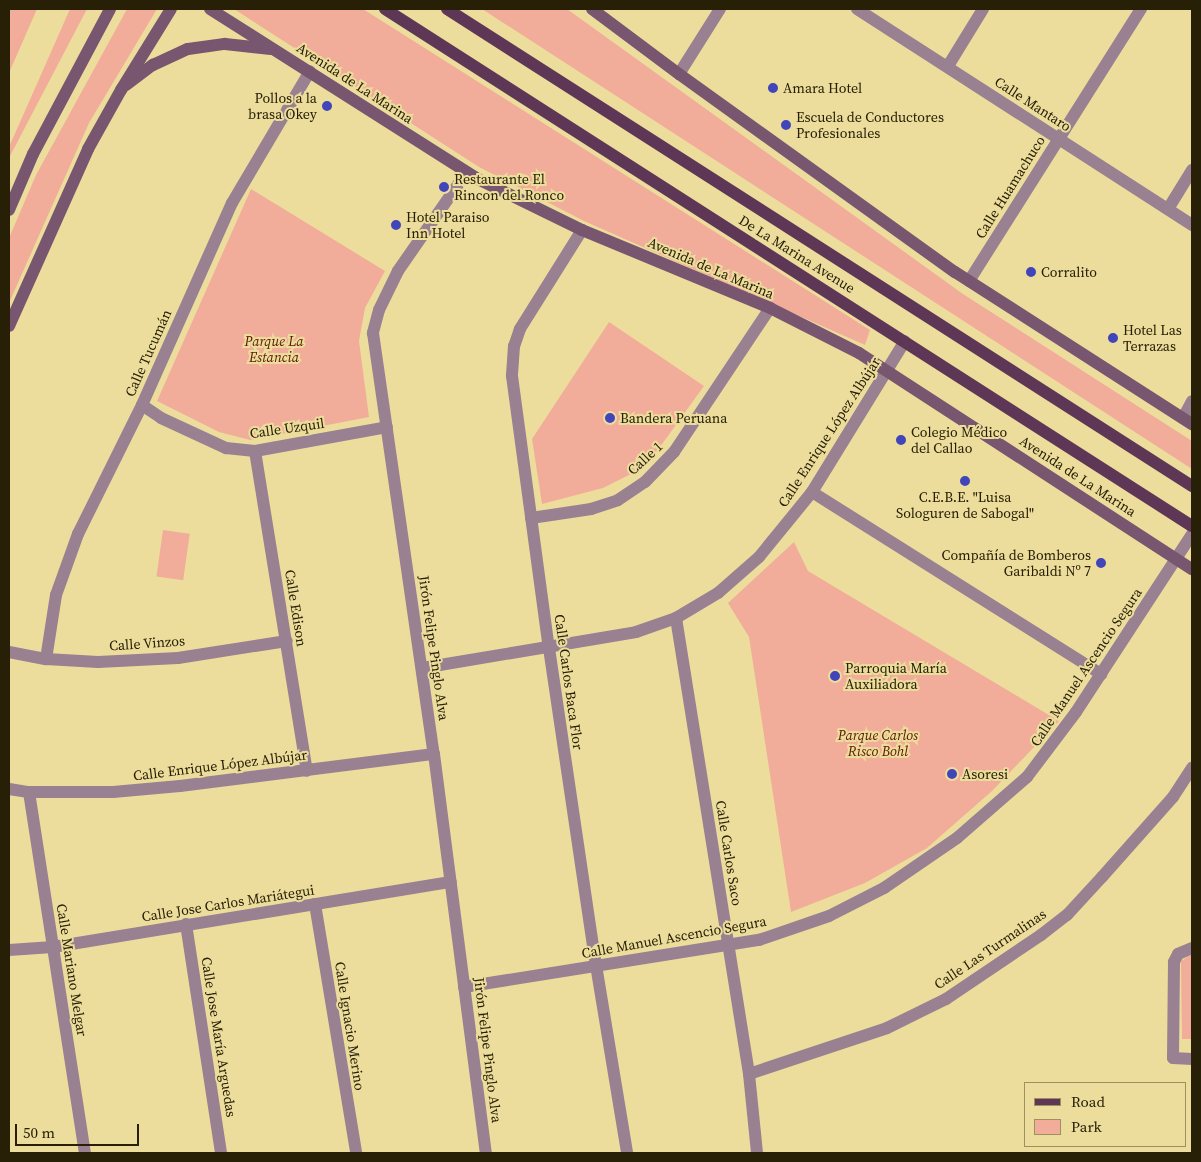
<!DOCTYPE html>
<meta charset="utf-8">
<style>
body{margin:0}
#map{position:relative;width:1201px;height:1162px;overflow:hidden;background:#eddd9c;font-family:"Source Serif 4",serif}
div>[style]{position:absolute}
.green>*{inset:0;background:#f2ad9a;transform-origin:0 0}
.minor>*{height:12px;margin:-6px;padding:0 6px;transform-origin:6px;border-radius:6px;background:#998192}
.secondary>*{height:12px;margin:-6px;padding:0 6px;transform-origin:6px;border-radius:6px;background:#78566f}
.primary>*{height:12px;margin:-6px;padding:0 6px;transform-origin:6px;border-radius:6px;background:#5f3756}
.dots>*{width:14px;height:14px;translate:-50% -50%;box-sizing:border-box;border:2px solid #eddd9c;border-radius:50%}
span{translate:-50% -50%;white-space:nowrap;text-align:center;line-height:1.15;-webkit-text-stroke:4px #eddd9c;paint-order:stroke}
.street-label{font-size:14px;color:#272006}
.poi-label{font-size:14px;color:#272006}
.left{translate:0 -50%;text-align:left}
.right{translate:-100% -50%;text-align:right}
.park-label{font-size:14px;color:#5b1602;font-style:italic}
.frame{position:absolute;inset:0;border:10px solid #272006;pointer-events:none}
.legend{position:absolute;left:1024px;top:1082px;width:162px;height:65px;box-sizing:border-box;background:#eddd9c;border:1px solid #9e9160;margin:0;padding:6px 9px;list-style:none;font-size:15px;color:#272006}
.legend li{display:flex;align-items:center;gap:10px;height:25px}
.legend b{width:25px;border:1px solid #9e9160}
.scale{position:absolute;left:15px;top:1124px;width:124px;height:22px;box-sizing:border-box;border:2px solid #272006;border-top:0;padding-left:6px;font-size:15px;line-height:18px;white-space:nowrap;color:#272006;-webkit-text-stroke:4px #eddd9c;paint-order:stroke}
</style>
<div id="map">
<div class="green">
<div style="clip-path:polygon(9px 9px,37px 9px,9px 73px)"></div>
<div style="clip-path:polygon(70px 9px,87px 9px,9px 158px,9px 147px)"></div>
<div style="clip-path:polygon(127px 9px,157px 9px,89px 123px,9px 303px,9px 238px,36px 175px)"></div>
<div style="clip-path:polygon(234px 9px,363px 9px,870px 330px,865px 345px,584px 221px,479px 167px)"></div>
<div style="clip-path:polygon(482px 9px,567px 9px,963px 294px,1192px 441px,1192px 469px)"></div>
<div style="clip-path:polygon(251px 189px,385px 271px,365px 308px,359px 341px,369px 417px,250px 440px,219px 432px,157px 401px)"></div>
<div style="clip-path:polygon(609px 322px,704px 386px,652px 458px,631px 474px,603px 488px,542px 504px,532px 439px)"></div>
<div style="left:163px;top:530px;width:27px;height:47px;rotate:8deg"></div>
<div style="clip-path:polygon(794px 542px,808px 571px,1059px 721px,992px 791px,927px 848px,865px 883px,791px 912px,749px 637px,728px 603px)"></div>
<div style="clip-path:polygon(1192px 954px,1192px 1039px,1182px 1039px,1181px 961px)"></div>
</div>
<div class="minor">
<div style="left:857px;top:9px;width:399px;rotate:32.8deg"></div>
<div style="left:948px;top:66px;width:67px;rotate:-58.4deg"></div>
<div style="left:679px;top:74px;width:77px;rotate:-57.8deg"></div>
<div style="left:466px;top:173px;width:119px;rotate:124.8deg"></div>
<div style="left:398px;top:271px;width:43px;rotate:116deg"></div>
<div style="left:379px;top:310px;width:24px;rotate:105deg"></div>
<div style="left:373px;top:333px;width:425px;rotate:81.8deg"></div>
<div style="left:434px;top:754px;width:402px;rotate:82.6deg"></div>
<div style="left:1168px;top:209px;width:46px;rotate:-58.4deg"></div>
<div style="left:582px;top:230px;width:117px;rotate:122.1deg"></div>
<div style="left:520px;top:329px;width:18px;rotate:109deg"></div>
<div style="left:514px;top:346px;width:30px;rotate:94deg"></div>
<div style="left:512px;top:376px;width:275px;rotate:82.3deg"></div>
<div style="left:549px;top:648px;width:308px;rotate:81.6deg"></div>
<div style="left:594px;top:953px;width:203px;rotate:80.6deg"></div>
<div style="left:969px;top:281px;width:322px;rotate:-57.7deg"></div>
<div style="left:142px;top:405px;width:23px;rotate:34deg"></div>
<div style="left:161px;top:418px;width:72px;rotate:24.8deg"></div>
<div style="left:226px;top:448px;width:29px;rotate:6deg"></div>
<div style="left:255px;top:451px;width:134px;rotate:-10.3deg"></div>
<div style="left:1183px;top:418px;width:19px;rotate:-62deg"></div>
<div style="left:255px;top:451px;width:324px;rotate:80.8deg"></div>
<div style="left:812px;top:492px;width:342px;rotate:32.2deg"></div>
<div style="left:531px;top:518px;width:61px;rotate:-8.5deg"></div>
<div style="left:591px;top:509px;width:28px;rotate:-18deg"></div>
<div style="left:618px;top:500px;width:32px;rotate:-34deg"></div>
<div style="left:645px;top:482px;width:42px;rotate:-46deg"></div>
<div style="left:674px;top:452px;width:173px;rotate:-56.3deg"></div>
<div style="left:676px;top:618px;width:462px;rotate:80.9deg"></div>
<div style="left:749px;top:1074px;width:79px;rotate:84.2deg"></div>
<div style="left:9px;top:652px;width:38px;rotate:11deg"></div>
<div style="left:46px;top:659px;width:52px;rotate:3.3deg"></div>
<div style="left:98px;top:662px;width:80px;rotate:-2.9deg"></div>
<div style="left:178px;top:658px;width:110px;rotate:-8.9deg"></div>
<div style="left:46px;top:659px;width:65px;rotate:-81.1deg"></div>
<div style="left:56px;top:595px;width:65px;rotate:-70.2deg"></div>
<div style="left:78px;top:534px;width:144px;rotate:-63.6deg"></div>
<div style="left:142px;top:405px;width:221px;rotate:-66deg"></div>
<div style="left:232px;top:203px;width:153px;rotate:-59.4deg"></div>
<div style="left:422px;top:668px;width:217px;rotate:-9.5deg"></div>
<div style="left:636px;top:632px;width:42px;rotate:-19.3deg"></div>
<div style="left:676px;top:618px;width:49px;rotate:-30.8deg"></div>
<div style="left:718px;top:593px;width:55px;rotate:-41.3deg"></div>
<div style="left:759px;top:557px;width:84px;rotate:-50.8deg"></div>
<div style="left:812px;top:492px;width:177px;rotate:-58.4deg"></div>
<div style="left:9px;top:789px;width:20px;rotate:9deg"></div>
<div style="left:29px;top:792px;width:84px"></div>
<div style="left:113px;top:792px;width:67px;rotate:-5.1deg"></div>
<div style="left:180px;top:786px;width:256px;rotate:-7.2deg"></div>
<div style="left:29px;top:792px;width:365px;rotate:81.2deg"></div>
<div style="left:315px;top:904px;width:252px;rotate:80.6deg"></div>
<div style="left:186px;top:924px;width:232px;rotate:81.3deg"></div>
<div style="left:1192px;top:948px;width:15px;rotate:157deg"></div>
<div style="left:1178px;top:954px;width:9px;rotate:117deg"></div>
<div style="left:1174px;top:962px;width:96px;rotate:90.6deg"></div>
<div style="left:1173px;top:1058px;width:19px;rotate:3deg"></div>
<div style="left:9px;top:950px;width:44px;rotate:-3.9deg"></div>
<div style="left:53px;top:947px;width:403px;rotate:-9.3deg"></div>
<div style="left:464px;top:987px;width:299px;rotate:-9.1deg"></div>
<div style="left:759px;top:940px;width:74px;rotate:-18.9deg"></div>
<div style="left:829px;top:916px;width:62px;rotate:-27deg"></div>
<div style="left:884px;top:888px;width:88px;rotate:-34.4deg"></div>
<div style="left:957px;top:838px;width:93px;rotate:-41.1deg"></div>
<div style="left:1027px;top:777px;width:81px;rotate:-53deg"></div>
<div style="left:1076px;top:712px;width:212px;rotate:-56.9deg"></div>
<div style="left:749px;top:1074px;width:145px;rotate:-18.4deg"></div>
<div style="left:887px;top:1028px;width:66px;rotate:-26.2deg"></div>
<div style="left:946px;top:999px;width:115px;rotate:-34deg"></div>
<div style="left:1041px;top:935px;width:33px;rotate:-38deg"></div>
<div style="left:1067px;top:915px;width:52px;rotate:-47.4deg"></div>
<div style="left:1102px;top:877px;width:107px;rotate:-48.4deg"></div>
<div style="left:1173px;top:797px;width:35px;rotate:-57deg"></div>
</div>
<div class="secondary">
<div style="left:210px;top:9px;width:317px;rotate:32.4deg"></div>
<div style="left:478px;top:179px;width:116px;rotate:26.1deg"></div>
<div style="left:582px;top:230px;width:204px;rotate:22.5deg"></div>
<div style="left:770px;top:308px;width:100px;rotate:26.8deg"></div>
<div style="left:859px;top:353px;width:397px;rotate:33deg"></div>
<div style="left:592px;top:9px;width:109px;rotate:36.8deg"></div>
<div style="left:679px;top:74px;width:340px;rotate:35.7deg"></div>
<div style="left:955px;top:272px;width:282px;rotate:32.7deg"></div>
<div style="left:126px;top:85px;width:34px;rotate:-37deg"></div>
<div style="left:153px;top:65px;width:38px;rotate:-25deg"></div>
<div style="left:188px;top:49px;width:37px;rotate:-8deg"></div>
<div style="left:225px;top:44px;width:46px;rotate:6.2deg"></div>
<div style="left:9px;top:210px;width:61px;rotate:-66.8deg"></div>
<div style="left:33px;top:154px;width:164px;rotate:-62deg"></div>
<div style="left:9px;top:326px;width:194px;rotate:-65.9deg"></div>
<div style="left:88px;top:149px;width:68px;rotate:-60.8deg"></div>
<div style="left:121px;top:90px;width:95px;rotate:-58.3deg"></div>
</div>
<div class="primary">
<div style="left:385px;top:9px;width:958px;rotate:32.65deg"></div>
<div style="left:447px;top:9px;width:885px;rotate:32.63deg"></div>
</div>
<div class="dots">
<div style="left:773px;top:88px;background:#4244b9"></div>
<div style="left:327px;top:106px;background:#4244b9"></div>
<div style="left:786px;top:125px;background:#4244b9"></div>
<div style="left:444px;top:187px;background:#4244b9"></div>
<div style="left:396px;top:225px;background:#4244b9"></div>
<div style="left:1031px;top:272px;background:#4244b9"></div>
<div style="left:1113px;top:338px;background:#4244b9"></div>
<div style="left:610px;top:418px;background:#4244b9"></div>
<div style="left:901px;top:440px;background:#4244b9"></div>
<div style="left:965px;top:481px;background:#4244b9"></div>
<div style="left:1101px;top:563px;background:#4244b9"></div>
<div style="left:835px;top:676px;background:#4244b9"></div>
<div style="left:952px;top:774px;background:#4244b9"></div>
</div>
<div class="street-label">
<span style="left:355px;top:83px;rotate:33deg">Avenida de La Marina</span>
<span style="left:1033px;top:104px;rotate:33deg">Calle Mantaro</span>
<span style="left:1010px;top:187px;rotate:-58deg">Calle Huamachuco</span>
<span style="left:797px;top:254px;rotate:32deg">De La Marina Avenue</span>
<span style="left:711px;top:268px;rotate:23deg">Avenida de La Marina</span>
<span style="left:148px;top:353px;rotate:-66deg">Calle Tucumán</span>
<span style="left:287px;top:428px;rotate:-8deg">Calle Uzquil</span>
<span style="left:829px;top:432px;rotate:-57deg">Calle Enrique López Albújar</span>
<span style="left:645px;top:458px;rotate:-43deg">Calle 1</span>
<span style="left:1078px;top:476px;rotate:33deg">Avenida de La Marina</span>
<span style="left:296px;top:608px;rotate:81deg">Calle Edison</span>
<span style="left:147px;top:643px;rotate:-4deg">Calle Vinzos</span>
<span style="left:434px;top:648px;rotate:82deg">Jirón Felipe Pinglo Alva</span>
<span style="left:1086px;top:667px;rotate:-56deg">Calle Manuel Ascencio Segura</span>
<span style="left:569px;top:682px;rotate:82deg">Calle Carlos Baca Flor</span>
<span style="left:220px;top:765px;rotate:-7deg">Calle Enrique López Albújar</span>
<span style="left:729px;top:853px;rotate:81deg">Calle Carlos Saco</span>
<span style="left:228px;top:903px;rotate:-9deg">Calle Jose Carlos Mariátegui</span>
<span style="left:674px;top:937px;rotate:-10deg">Calle Manuel Ascencio Segura</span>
<span style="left:990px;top:949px;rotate:-34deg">Calle Las Turmalinas</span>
<span style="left:72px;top:970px;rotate:81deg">Calle Mariano Melgar</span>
<span style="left:350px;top:1026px;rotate:81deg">Calle Ignacio Merino</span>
<span style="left:219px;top:1037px;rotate:81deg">Calle Jose María Arguedas</span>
<span style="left:488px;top:1050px;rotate:83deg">Jirón Felipe Pinglo Alva</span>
</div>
<div class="poi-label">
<span class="left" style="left:783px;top:88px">Amara Hotel</span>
<span class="right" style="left:317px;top:106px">Pollos a la<br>brasa Okey</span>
<span class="left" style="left:796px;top:125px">Escuela de Conductores<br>Profesionales</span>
<span class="left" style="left:454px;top:187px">Restaurante El<br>Rincon del Ronco</span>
<span class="left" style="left:406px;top:225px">Hotel Paraiso<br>Inn Hotel</span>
<span class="left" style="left:1041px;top:272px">Corralito</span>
<span class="left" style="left:1123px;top:338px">Hotel Las<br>Terrazas</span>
<span class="left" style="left:620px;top:418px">Bandera Peruana</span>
<span class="left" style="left:911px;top:440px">Colegio Médico<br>del Callao</span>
<span style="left:965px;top:505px">C.E.B.E. "Luisa<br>Sologuren de Sabogal"</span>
<span class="right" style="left:1091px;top:563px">Compañía de Bomberos<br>Garibaldi Nº 7</span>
<span class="left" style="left:845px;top:676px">Parroquia María<br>Auxiliadora</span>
<span class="left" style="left:962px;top:774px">Asoresi</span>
</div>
<div class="park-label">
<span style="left:274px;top:349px">Parque La<br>Estancia</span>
<span style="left:878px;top:743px">Parque Carlos<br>Risco Bohl</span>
</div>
<div class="frame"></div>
<ul class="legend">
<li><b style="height:6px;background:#5f3756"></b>Road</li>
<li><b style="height:14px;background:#f2ad9a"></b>Park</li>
</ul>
<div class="scale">50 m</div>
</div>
